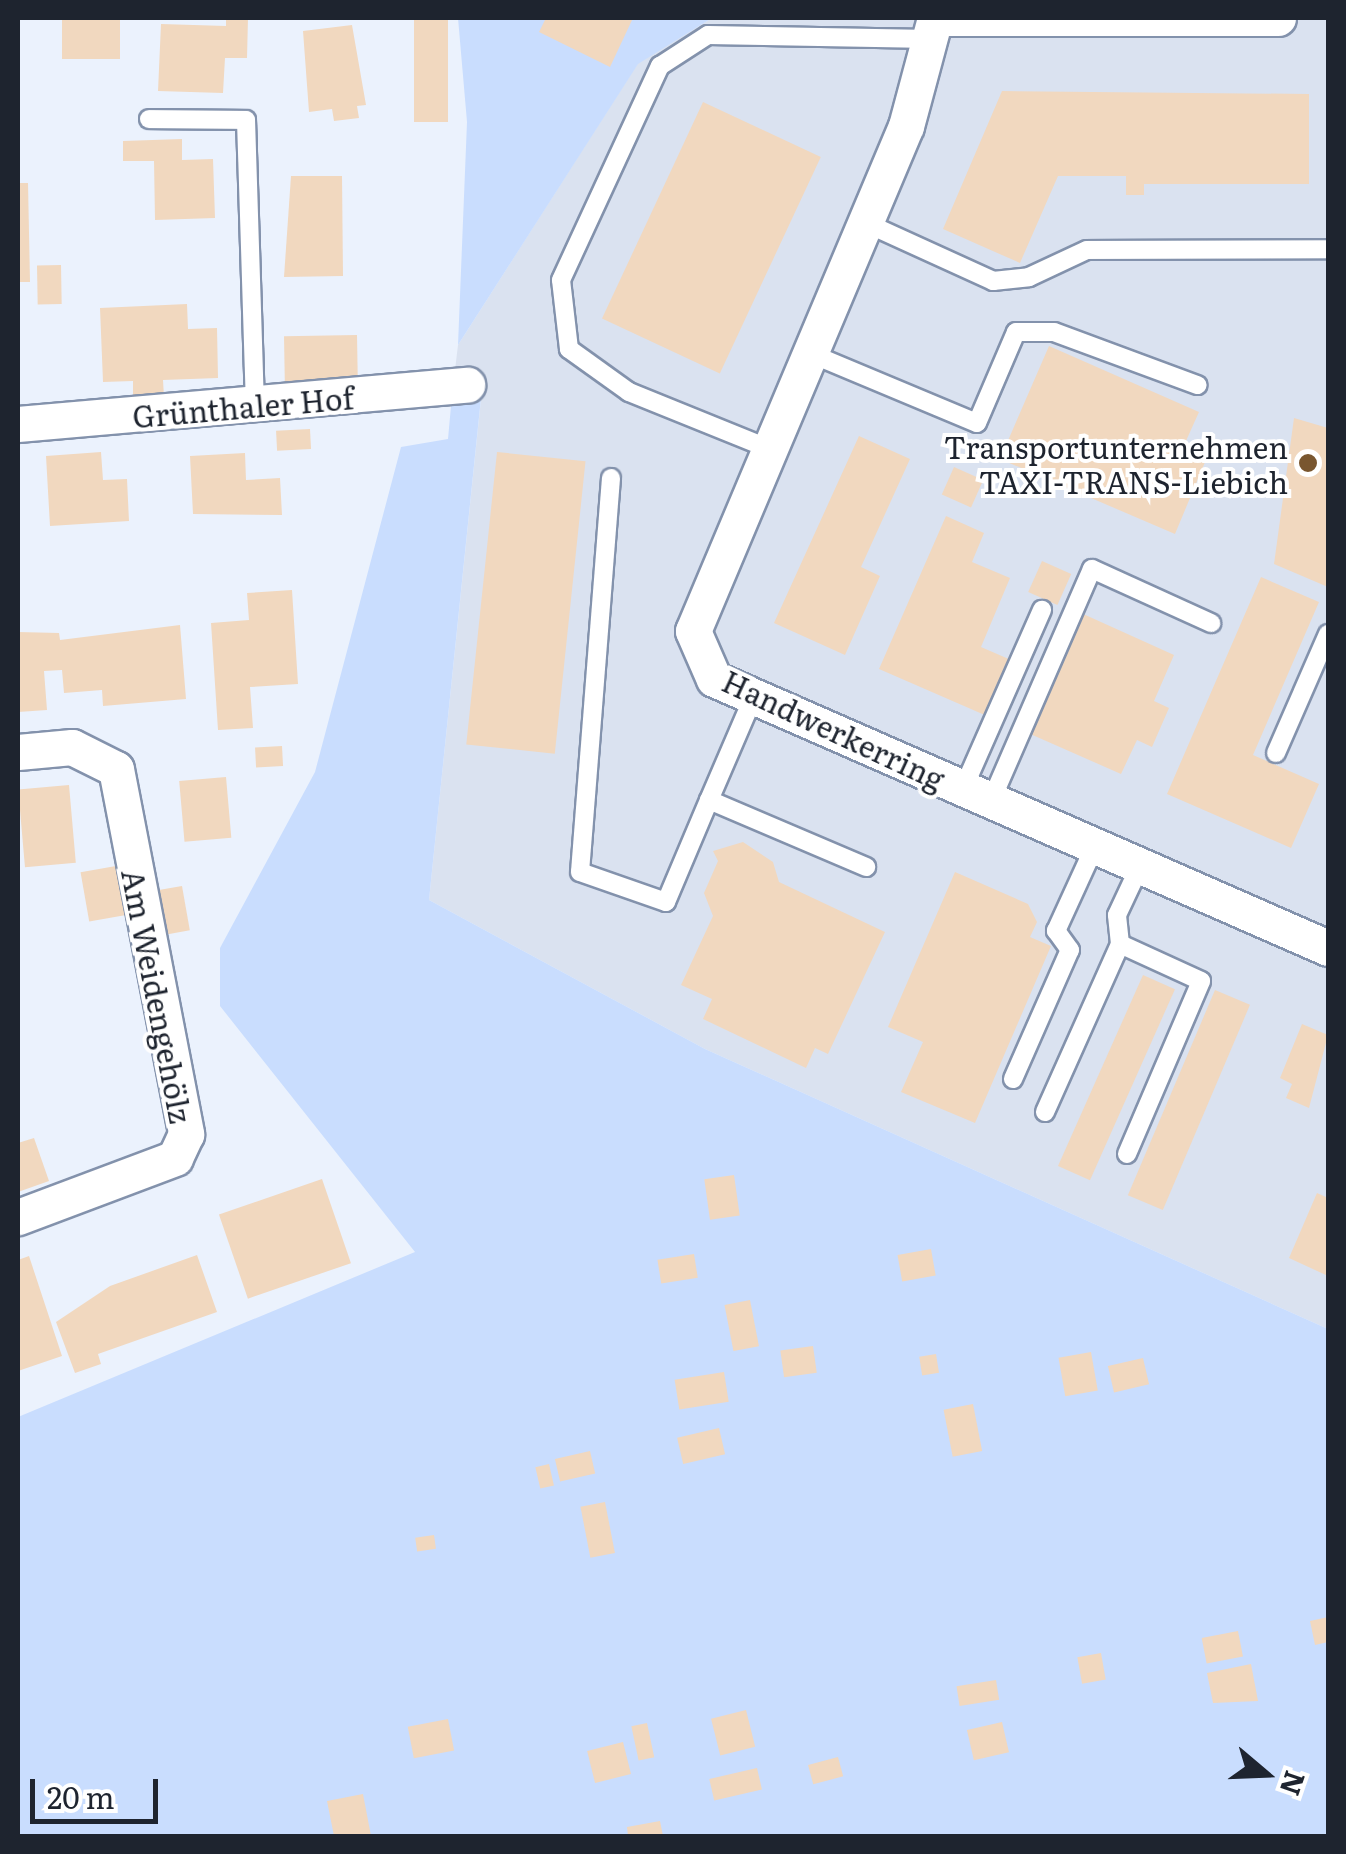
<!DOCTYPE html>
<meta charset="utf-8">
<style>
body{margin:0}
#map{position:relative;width:1346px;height:1854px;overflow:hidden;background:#ebf2fd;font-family:Literata,serif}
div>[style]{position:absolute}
.built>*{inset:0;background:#dae2f0}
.green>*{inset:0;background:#c9ddfe}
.building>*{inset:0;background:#f1d8bf;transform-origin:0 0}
.roads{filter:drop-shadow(2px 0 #8392ac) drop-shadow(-2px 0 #8392ac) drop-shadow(0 2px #8392ac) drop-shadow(0 -2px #8392ac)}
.lane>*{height:18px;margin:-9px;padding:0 9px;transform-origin:9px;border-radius:9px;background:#fff}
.street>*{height:35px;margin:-17.5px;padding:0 17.5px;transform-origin:17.5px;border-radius:17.5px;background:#fff}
.dots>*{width:28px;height:28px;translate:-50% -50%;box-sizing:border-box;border:5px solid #fff;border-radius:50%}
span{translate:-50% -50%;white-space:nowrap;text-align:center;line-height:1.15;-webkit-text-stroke:8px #fff;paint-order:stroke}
.street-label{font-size:30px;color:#1e242f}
.poi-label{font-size:30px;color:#1e242f}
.right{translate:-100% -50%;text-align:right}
.frame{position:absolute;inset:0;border:20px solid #1e242f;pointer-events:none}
.north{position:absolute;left:1216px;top:1724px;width:100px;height:100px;-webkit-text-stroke:8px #fff;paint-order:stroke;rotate:109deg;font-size:28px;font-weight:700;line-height:40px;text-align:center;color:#1e242f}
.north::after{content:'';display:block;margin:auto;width:35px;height:45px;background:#1e242f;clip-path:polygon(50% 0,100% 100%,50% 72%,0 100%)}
.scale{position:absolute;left:30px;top:1779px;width:128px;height:45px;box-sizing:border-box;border:5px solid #1e242f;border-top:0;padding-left:12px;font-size:30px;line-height:35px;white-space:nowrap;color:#1e242f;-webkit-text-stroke:8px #fff;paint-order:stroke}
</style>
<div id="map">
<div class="built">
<div style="clip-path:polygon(712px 18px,1328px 18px,1328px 1329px,705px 1049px,429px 900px,481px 399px,452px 395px,458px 345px,638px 63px)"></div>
</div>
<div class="green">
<div style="clip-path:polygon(458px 18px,712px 18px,638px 64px,458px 345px,467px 122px)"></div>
<div style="clip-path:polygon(452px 395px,481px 398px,429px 900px,705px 1049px,1328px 1329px,1328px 1836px,18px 1836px,18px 1417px,415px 1252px,220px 1006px,220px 948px,315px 772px,401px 447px,448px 439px)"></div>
</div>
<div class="building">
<div style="left:62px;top:18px;width:58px;height:41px"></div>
<div style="clip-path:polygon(226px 18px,248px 18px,247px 58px,225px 58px,223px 93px,158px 91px,161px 24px,226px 26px)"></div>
<div style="left:414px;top:18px;width:34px;height:104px"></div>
<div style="clip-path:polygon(546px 18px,633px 18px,610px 67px,539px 32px)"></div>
<div style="clip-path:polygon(352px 25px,366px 105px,357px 106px,359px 118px,334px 121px,332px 109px,309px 112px,303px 31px)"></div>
<div style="clip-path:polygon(1002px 91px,1309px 94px,1309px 184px,1144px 184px,1144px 195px,1126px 195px,1126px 176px,1058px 176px,1020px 263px,943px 229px)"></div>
<div style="left:703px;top:102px;width:130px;height:239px;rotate:25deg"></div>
<div style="clip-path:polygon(182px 139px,182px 160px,213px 159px,215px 218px,155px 220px,154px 161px,123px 161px,123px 141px)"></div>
<div style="clip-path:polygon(291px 176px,342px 176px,343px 276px,284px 277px)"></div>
<div style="clip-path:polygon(18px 183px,28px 183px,30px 282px,18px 282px)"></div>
<div style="left:61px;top:265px;width:39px;height:24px;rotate:89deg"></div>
<div style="clip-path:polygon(187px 304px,188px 329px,217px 328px,218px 378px,163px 380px,164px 397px,133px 398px,133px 381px,103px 382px,100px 308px)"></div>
<div style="left:357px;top:335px;width:49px;height:73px;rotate:89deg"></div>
<div style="clip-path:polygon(1049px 346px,1199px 412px,1181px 452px,1205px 462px,1175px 534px,1000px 459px)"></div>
<div style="clip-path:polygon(1294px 418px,1328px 428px,1328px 587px,1274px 564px)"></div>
<div style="left:310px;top:429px;width:20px;height:34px;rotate:87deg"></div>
<div style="clip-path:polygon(859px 436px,910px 459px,861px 567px,880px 576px,845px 655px,774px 623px)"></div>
<div style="clip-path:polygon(101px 452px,103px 480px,127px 479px,129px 521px,50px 526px,46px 456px)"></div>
<div style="left:497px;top:452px;width:89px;height:294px;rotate:6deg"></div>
<div style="clip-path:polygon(245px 453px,246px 480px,280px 478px,282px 515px,193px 514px,190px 456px)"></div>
<div style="left:954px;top:467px;width:32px;height:30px;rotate:24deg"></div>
<div style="clip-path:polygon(946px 516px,984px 533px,972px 562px,1010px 578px,981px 647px,1011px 660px,987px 716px,879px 669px)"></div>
<div style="left:1042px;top:561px;width:32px;height:34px;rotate:24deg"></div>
<div style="clip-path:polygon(1261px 577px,1319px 602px,1253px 755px,1319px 784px,1291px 848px,1167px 794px)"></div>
<div style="clip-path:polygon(292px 590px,298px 684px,250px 687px,253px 728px,218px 730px,211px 623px,249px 620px,247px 593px)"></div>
<div style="clip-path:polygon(1081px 613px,1174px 655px,1154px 701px,1169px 708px,1152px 747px,1137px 740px,1121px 774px,1028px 733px)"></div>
<div style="clip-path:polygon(180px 625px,186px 699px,103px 706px,102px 690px,64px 693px,62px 670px,44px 671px,47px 710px,18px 712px,18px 632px,59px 633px,60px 640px)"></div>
<div style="left:282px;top:746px;width:20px;height:27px;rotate:87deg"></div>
<div style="left:226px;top:777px;width:61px;height:47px;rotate:85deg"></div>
<div style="left:69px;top:785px;width:78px;height:51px;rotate:85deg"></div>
<div style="clip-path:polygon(743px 842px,773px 862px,779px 882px,885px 932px,828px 1054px,815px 1048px,806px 1068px,703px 1019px,712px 999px,681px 985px,713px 916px,704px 893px,718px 861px,713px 851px)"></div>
<div style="left:116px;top:866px;width:50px;height:36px;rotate:80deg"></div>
<div style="clip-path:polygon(955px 872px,1028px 904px,1037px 922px,1030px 937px,1051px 946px,975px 1123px,901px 1092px,923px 1042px,888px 1027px)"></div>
<div style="left:182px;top:886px;width:45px;height:25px;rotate:80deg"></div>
<div style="left:1143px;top:975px;width:35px;height:209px;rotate:24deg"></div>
<div style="left:1215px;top:990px;width:38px;height:223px;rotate:23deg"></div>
<div style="clip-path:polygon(1302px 1024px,1328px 1035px,1309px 1108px,1286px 1098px,1292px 1084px,1280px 1078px)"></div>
<div style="clip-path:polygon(34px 1138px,49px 1181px,18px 1192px,18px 1143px)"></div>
<div style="left:734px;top:1175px;width:41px;height:30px;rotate:82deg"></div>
<div style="left:322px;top:1179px;width:89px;height:109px;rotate:71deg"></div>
<div style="clip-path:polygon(1317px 1193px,1328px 1198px,1328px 1276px,1289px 1258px)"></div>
<div style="left:931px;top:1249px;width:27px;height:34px;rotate:80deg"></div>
<div style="left:694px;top:1254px;width:24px;height:37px;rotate:81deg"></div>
<div style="clip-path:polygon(197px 1255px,217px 1312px,98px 1354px,101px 1364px,75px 1373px,56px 1322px,110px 1286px)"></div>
<div style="clip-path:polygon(29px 1256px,62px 1356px,18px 1371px,18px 1260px)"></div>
<div style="left:750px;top:1300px;width:47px;height:26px;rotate:79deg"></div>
<div style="left:813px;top:1346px;width:27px;height:33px;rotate:82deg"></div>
<div style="left:1091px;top:1352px;width:39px;height:33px;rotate:80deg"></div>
<div style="left:936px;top:1354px;width:19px;height:17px;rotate:81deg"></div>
<div style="left:1143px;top:1358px;width:27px;height:36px;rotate:77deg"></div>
<div style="left:724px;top:1372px;width:30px;height:50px;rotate:81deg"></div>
<div style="left:973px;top:1404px;width:48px;height:30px;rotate:79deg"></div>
<div style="left:719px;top:1428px;width:27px;height:43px;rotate:77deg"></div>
<div style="left:590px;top:1451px;width:23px;height:36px;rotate:77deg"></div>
<div style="left:549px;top:1464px;width:22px;height:14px;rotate:77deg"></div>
<div style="left:605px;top:1502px;width:52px;height:25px;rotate:79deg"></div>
<div style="left:434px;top:1535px;width:14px;height:19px;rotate:82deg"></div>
<div style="clip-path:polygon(1328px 1617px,1328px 1642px,1315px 1645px,1310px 1621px)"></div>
<div style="left:1238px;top:1631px;width:26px;height:37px;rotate:79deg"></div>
<div style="left:1101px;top:1653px;width:27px;height:24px;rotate:80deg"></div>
<div style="clip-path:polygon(1251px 1664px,1258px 1701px,1213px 1703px,1207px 1673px)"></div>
<div style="left:996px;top:1680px;width:20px;height:40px;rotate:81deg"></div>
<div style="left:746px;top:1710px;width:38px;height:36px;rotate:76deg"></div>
<div style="left:448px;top:1719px;width:32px;height:41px;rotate:79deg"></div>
<div style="left:1002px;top:1722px;width:31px;height:36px;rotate:77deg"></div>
<div style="left:647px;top:1723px;width:35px;height:16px;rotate:78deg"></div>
<div style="left:623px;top:1742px;width:33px;height:37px;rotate:76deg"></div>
<div style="left:838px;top:1757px;width:20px;height:31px;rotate:75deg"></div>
<div style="left:757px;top:1768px;width:22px;height:49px;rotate:77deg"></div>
<div style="clip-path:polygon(363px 1794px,371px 1836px,334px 1836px,327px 1801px)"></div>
<div style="clip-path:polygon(660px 1821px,663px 1836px,628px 1836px,627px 1827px)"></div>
</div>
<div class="roads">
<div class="lane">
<div style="left:149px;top:119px;width:97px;rotate:0.6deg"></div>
<div style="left:246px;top:120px;width:287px;rotate:88.2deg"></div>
<div style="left:866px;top:223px;width:140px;rotate:24.5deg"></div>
<div style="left:993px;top:281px;width:36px;rotate:-6deg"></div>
<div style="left:1029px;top:277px;width:64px;rotate:-25deg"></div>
<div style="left:1087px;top:250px;width:241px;rotate:-0.2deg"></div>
<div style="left:807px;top:352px;width:184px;rotate:22.7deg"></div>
<div style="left:977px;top:423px;width:99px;rotate:-66.8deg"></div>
<div style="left:1016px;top:332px;width:38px"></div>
<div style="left:1054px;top:332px;width:153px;rotate:20.3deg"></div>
<div style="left:765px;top:447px;width:147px;rotate:-158deg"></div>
<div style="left:629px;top:392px;width:74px;rotate:-144.4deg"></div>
<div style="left:569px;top:349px;width:69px;rotate:-96.6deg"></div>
<div style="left:561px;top:280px;width:236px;rotate:-65.2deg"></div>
<div style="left:660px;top:66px;width:57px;rotate:-32.9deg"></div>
<div style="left:708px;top:35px;width:223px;rotate:1deg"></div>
<div style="left:611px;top:478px;width:395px;rotate:94.5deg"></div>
<div style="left:580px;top:872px;width:91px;rotate:19.2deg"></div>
<div style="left:666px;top:902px;width:111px;rotate:-67.1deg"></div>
<div style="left:753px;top:698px;width:111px;rotate:113.3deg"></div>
<div style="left:709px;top:800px;width:171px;rotate:23.1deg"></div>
<div style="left:1276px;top:753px;width:130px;rotate:-66.4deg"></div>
<div style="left:963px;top:789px;width:196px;rotate:-66.2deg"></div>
<div style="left:991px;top:801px;width:253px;rotate:-66.5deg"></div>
<div style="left:1092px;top:569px;width:131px;rotate:24.4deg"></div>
<div style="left:1013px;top:1079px;width:141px;rotate:-66.2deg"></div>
<div style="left:1070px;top:950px;width:24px;rotate:-126deg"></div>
<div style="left:1056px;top:931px;width:94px;rotate:-65.4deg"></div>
<div style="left:1045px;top:1112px;width:184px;rotate:-65.9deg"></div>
<div style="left:1127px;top:1154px;width:188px;rotate:-66.8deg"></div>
<div style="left:1201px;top:981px;width:89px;rotate:-155.4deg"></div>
<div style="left:1120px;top:944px;width:29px;rotate:-96deg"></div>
<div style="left:1117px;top:915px;width:54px;rotate:-64.9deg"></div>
</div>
<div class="street">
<div style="left:935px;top:18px;width:112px;rotate:105deg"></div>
<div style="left:906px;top:126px;width:548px;rotate:112.87deg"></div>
<div style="left:693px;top:631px;width:52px;rotate:66.4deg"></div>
<div style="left:714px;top:679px;width:670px;rotate:23.66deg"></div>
<div style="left:935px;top:18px;width:343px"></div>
<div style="left:18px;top:424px;width:451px;rotate:-5deg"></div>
<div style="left:18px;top:752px;width:54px;rotate:-5.3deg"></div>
<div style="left:72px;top:747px;width:49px;rotate:26.6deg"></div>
<div style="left:116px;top:769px;width:372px;rotate:79.1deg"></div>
<div style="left:186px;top:1134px;width:26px;rotate:115deg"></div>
<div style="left:175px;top:1158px;width:168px;rotate:159.4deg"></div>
</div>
</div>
<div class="dots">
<div style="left:1308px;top:463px;background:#79562f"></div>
</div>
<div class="street-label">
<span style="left:243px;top:406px;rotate:-5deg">Grünthaler Hof</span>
<span style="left:834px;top:729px;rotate:25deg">Handwerkerring</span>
<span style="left:158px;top:996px;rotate:79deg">Am Weidengehölz</span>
</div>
<div class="poi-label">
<span class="right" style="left:1288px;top:463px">Transportunternehmen<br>TAXI-TRANS-Liebich</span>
</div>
<div class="frame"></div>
<div class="north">N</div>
<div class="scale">20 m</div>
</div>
